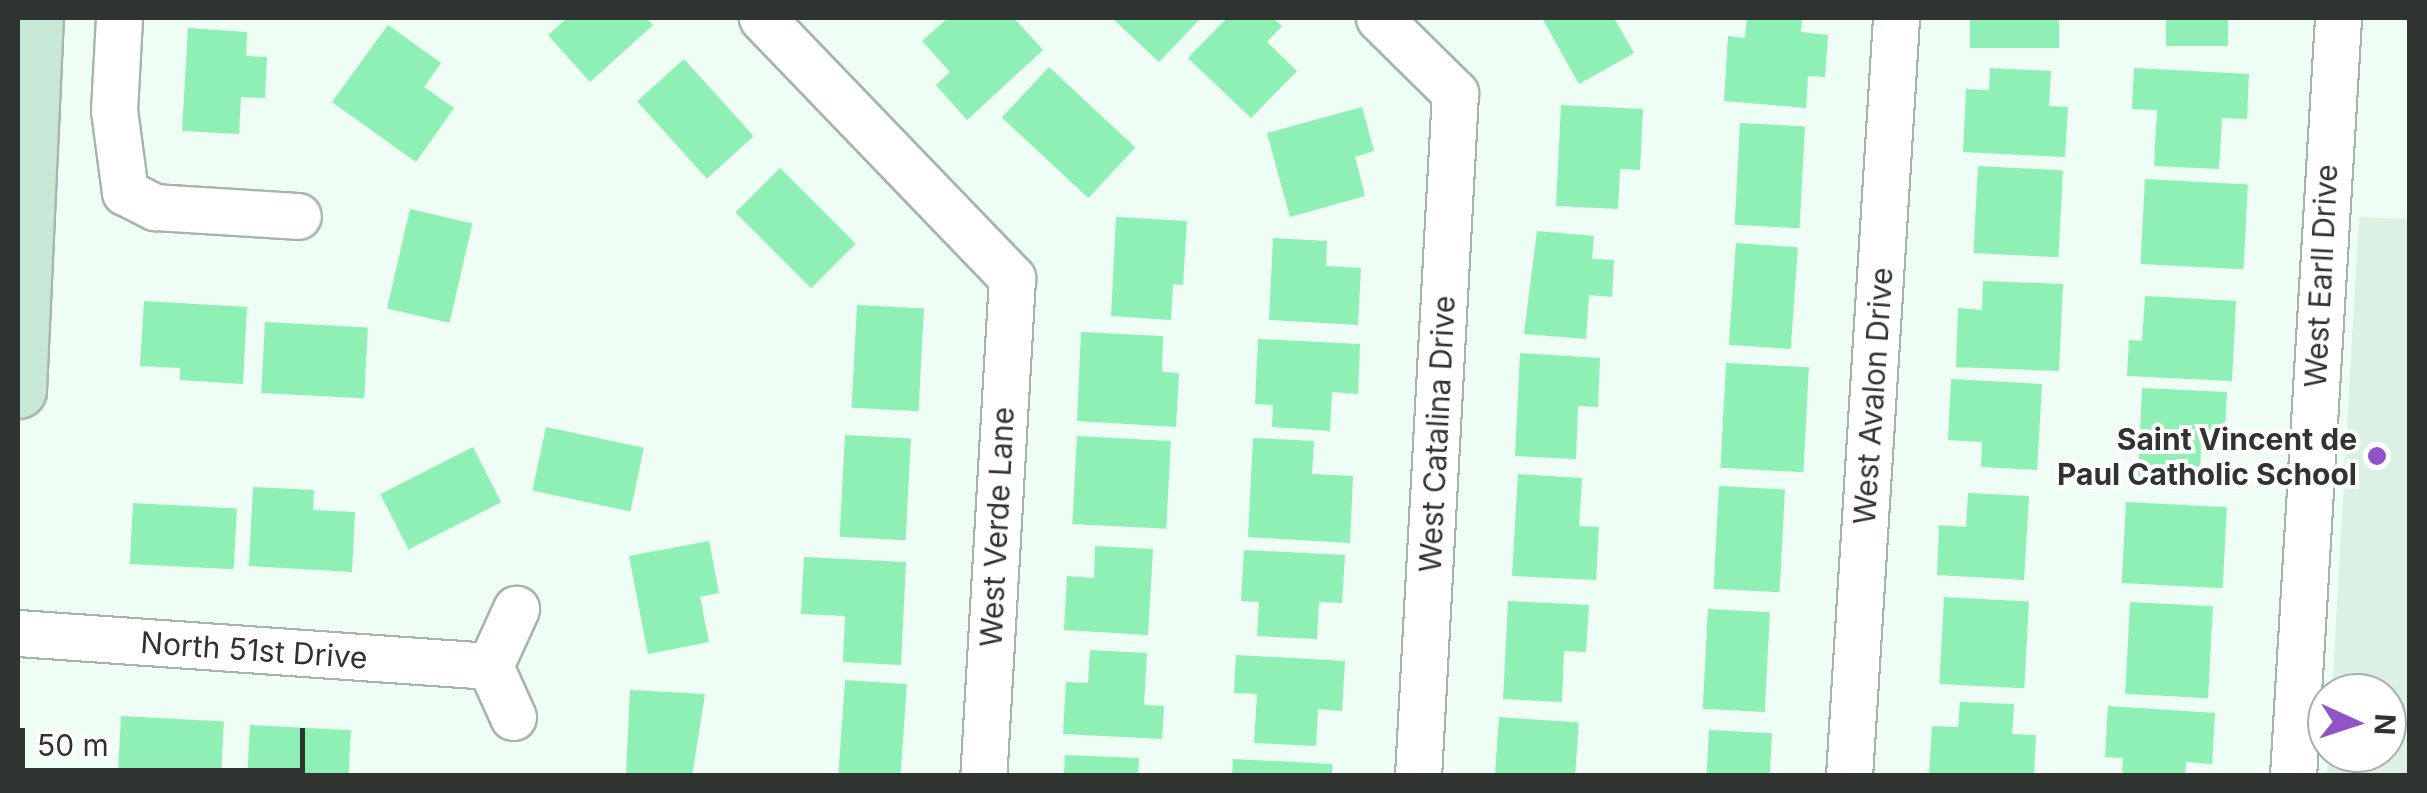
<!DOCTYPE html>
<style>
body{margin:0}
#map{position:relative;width:2427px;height:793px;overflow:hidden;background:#effef4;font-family:Inter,sans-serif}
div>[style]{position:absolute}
.built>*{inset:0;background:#dbf1e3}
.building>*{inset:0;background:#8ef0b5;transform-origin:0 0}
.roads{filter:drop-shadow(2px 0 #a6b5ab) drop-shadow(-2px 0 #a6b5ab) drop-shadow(0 2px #a6b5ab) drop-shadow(0 -2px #a6b5ab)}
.street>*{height:45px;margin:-22.5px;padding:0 22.5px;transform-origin:22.5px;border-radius:22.5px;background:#fff}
.secondary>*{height:55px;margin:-27.5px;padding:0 27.5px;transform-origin:27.5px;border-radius:27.5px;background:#c7e8d6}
.dots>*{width:28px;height:28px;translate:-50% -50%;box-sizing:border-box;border:5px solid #fff;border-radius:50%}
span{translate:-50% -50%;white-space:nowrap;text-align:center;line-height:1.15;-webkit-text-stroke:8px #fff;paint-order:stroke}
.street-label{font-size:30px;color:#2f3431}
.poi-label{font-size:30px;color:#2f3431;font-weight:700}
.right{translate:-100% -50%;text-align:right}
.frame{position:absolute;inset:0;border:20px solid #2f3431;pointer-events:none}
.north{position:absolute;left:2307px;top:673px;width:100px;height:100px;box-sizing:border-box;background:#fff;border:2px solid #acaead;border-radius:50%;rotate:93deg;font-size:28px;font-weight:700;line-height:40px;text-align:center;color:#2f3431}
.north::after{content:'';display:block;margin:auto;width:35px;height:45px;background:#9253c9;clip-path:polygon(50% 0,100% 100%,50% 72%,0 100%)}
.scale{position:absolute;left:20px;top:728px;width:285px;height:45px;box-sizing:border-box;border:5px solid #2f3431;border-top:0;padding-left:12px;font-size:30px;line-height:35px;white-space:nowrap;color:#2f3431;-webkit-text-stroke:8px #fff;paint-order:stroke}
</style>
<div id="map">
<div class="built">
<div style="clip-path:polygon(2359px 217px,2409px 219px,2409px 775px,2327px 775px,2328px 753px,2387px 753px,2387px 693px,2332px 693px)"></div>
</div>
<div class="building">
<div style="clip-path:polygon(567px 18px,646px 18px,653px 25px,590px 82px,548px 35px)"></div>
<div style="clip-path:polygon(948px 18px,1014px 18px,1043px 50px,967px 120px,936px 85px,950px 72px,922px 41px)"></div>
<div style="clip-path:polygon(1112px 18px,1201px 18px,1159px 62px)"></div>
<div style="clip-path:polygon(1227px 18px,1273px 18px,1282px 26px,1267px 42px,1297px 71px,1251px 118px,1188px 58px)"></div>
<div style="clip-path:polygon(1542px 18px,1614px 18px,1634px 53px,1579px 84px)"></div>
<div style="clip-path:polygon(1747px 18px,1802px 18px,1801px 32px,1828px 35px,1825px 77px,1808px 76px,1806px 108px,1724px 101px,1728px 36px,1745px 38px)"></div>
<div style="left:1970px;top:18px;width:89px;height:30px"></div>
<div style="left:2166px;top:18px;width:62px;height:28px"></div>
<div style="clip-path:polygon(388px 25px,441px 63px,424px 87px,454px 108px,416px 162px,332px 102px)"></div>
<div style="clip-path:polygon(188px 28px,247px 32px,246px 56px,267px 57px,265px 98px,241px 97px,239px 134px,182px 131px)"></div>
<div style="left:684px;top:59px;width:104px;height:63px;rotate:48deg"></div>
<div style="left:1049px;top:67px;width:118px;height:69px;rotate:43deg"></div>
<div style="clip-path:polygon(1990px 68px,2051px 71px,2049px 106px,2068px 107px,2065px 157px,1963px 152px,1966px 89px,1989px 90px)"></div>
<div style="clip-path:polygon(2134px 68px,2249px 74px,2247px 119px,2222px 118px,2219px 169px,2154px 166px,2157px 110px,2132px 109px)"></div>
<div style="clip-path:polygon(1561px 105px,1643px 109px,1640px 170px,1620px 169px,1618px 209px,1556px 206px)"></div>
<div style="clip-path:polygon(1362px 107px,1374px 151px,1355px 157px,1365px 196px,1290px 217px,1267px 133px)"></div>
<div style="left:1740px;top:123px;width:65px;height:102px;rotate:3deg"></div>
<div style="left:1978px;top:166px;width:85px;height:87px;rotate:3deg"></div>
<div style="left:780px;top:168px;width:107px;height:63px;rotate:45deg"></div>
<div style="left:2145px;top:179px;width:103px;height:85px;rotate:3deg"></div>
<div style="left:410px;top:209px;width:64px;height:102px;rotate:13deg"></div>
<div style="clip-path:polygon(1116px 217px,1187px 221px,1183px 285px,1173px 284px,1171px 320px,1111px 316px)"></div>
<div style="clip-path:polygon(1537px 231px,1594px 236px,1592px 259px,1614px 260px,1612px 297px,1589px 295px,1586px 339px,1524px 334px)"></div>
<div style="clip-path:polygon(1273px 238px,1327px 241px,1326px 266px,1361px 268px,1358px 325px,1269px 320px)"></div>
<div style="left:1736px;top:243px;width:62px;height:102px;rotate:4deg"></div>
<div style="clip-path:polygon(1983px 281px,2063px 284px,2059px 371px,1956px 367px,1958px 308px,1982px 310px)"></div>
<div style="clip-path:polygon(2145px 296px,2236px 301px,2232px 381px,2127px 376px,2129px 340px,2142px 341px)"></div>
<div style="clip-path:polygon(144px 301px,247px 307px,243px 384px,180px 380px,180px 368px,140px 366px)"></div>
<div style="left:857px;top:305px;width:67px;height:103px;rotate:3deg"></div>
<div style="left:265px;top:322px;width:103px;height:71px;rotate:3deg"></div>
<div style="clip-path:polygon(1081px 332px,1163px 336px,1162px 372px,1179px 373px,1176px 427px,1077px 421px)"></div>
<div style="clip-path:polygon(1258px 339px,1360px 344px,1358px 394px,1332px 392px,1330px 431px,1272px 427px,1273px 405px,1255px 404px)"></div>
<div style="clip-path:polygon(1520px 353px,1600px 358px,1598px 407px,1578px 406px,1576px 459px,1515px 456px)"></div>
<div style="left:1726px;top:363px;width:83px;height:105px;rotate:3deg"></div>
<div style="clip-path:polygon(1951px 379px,2042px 384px,2037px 470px,1981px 467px,1982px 442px,1948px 440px)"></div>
<div style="clip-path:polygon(2142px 388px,2227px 392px,2224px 446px,2201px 445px,2200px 482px,2138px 479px)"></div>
<div style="left:546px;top:427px;width:100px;height:65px;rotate:12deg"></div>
<div style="left:845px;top:435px;width:66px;height:102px;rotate:3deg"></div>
<div style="left:1077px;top:436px;width:94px;height:88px;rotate:3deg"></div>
<div style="clip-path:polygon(1253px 438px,1314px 441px,1312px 474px,1353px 476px,1350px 543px,1248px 537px)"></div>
<div style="left:473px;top:447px;width:62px;height:104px;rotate:63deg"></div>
<div style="clip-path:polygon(1518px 474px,1582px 478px,1579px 526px,1599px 527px,1596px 580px,1512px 576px)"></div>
<div style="left:1719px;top:486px;width:66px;height:103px;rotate:3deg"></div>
<div style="clip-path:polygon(253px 487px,314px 490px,313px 510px,355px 512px,352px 572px,249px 566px)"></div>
<div style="clip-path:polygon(1968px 493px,2029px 496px,2024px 580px,1937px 575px,1939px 525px,1966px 527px)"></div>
<div style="left:2126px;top:502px;width:101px;height:81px;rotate:3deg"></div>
<div style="left:133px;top:503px;width:104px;height:61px;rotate:3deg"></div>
<div style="clip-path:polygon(709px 541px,719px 593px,700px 597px,709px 642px,648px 654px,629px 556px)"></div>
<div style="clip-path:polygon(1095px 546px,1153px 549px,1148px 635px,1064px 630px,1067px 576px,1094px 578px)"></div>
<div style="clip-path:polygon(1244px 550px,1345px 555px,1342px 603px,1319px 602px,1317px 639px,1257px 636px,1259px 602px,1241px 601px)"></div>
<div style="clip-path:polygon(804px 557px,906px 562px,901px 665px,843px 662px,845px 616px,801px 614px)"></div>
<div style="left:1944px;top:597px;width:85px;height:87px;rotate:3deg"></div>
<div style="clip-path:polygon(1508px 601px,1589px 605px,1586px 652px,1564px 651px,1562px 702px,1503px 699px)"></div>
<div style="left:2130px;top:602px;width:83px;height:92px;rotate:3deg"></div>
<div style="left:1708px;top:609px;width:62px;height:100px;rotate:3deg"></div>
<div style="clip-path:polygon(1090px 650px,1147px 653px,1144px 705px,1164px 706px,1162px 739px,1063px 734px,1066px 682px,1088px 683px)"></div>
<div style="clip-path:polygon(1236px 655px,1345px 661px,1342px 711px,1318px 709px,1316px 746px,1254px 743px,1257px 694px,1234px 693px)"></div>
<div style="left:845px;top:680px;width:62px;height:96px;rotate:4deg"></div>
<div style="clip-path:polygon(630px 690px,705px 694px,692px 776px,626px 776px)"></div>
<div style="clip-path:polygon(1960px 702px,2014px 704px,2012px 734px,2036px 735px,2034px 776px,1929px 776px,1932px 726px,1958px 727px)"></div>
<div style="clip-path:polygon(2108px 706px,2215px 713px,2212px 764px,2186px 762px,2185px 776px,2122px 776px,2123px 758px,2105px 757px)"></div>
<div style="left:121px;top:716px;width:103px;height:60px;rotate:3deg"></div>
<div style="left:1499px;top:717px;width:80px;height:59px;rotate:4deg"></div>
<div style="left:250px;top:725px;width:101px;height:51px;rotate:3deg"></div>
<div style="left:1709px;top:730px;width:63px;height:46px;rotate:3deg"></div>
<div style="clip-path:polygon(1065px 755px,1139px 758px,1138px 776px,1064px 776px)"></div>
<div style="clip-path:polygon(1233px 759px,1332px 764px,1332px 776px,1232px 776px)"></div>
</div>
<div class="roads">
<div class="street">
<div style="left:119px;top:18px;width:92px;rotate:93.1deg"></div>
<div style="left:114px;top:110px;width:83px;rotate:82.4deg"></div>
<div style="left:125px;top:192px;width:34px;rotate:27deg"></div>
<div style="left:155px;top:207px;width:143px;rotate:3.6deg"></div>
<div style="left:762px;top:18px;width:361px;rotate:46.1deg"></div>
<div style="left:1012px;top:278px;width:499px;rotate:93.3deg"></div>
<div style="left:1379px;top:18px;width:107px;rotate:44.6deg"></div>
<div style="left:1455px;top:93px;width:684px;rotate:93.1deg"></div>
<div style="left:18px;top:633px;width:473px;rotate:4deg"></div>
<div style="left:513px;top:717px;width:56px;rotate:-114.3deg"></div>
<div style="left:490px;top:666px;width:63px;rotate:-65.5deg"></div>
<div style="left:1849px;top:776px;width:759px;rotate:-86.45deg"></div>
<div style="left:2293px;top:776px;width:759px;rotate:-86.6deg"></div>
</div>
<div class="secondary">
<div style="left:18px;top:390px;width:372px;rotate:-87.4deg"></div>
</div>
</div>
<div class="dots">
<div style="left:2377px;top:456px;background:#9253c9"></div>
</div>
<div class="street-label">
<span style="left:2321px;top:276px;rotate:-87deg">West Earll Drive</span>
<span style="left:1873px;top:396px;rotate:-86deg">West Avalon Drive</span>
<span style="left:1437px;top:434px;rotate:-87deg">West Catalina Drive</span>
<span style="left:997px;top:527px;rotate:-87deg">West Verde Lane</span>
<span style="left:254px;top:650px;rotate:4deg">North 51st Drive</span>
</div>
<div class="poi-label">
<span class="right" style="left:2357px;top:456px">Saint Vincent de<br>Paul Catholic School</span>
</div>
<div class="frame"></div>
<div class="north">N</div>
<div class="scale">50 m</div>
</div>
